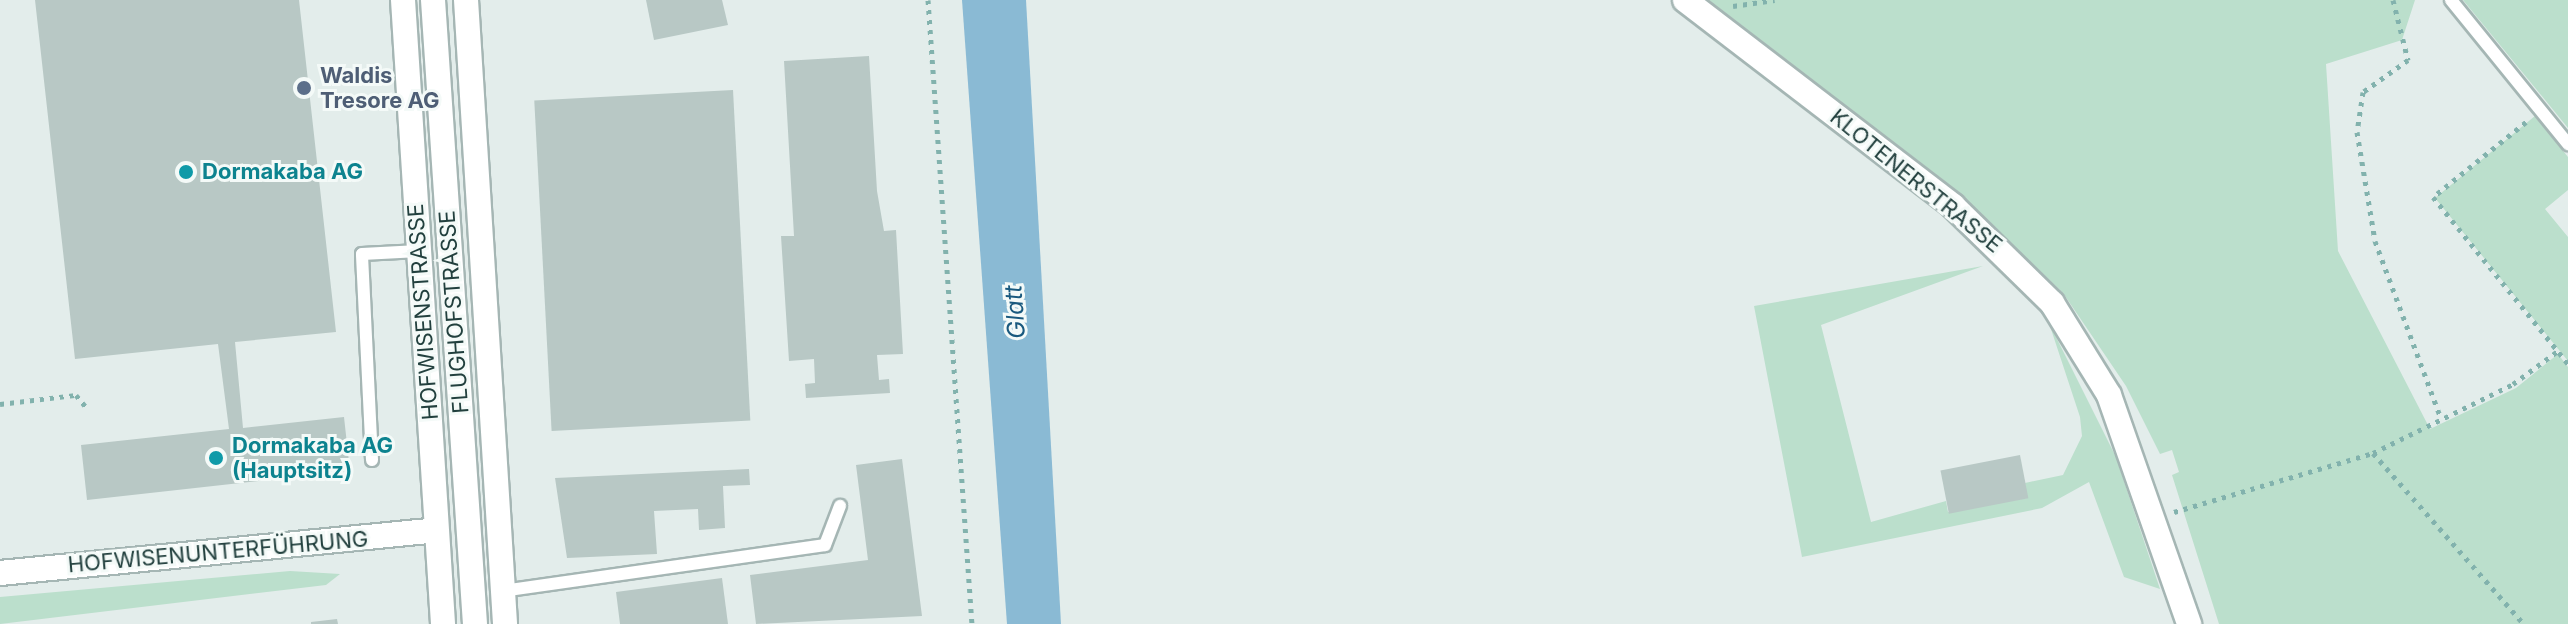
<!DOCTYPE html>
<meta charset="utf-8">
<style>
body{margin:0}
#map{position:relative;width:2568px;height:624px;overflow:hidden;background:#e3edeb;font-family:Inter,sans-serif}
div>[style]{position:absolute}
.green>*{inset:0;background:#bbdfcc}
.water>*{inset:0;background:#8abad4}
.building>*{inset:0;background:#b8c8c5;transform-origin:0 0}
.path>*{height:5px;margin-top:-2.5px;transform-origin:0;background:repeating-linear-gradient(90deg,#82b2ad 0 4px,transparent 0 10px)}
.roads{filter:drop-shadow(2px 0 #a5b6b4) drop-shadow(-2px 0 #a5b6b4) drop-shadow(0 2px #a5b6b4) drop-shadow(0 -2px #a5b6b4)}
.service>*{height:12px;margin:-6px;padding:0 6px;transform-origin:6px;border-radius:6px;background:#fff}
.minor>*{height:24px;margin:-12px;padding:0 12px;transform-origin:12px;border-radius:12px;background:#fff}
.secondary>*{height:24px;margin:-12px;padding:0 12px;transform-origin:12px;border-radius:12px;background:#fff}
.dots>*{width:22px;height:22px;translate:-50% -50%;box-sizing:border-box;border:4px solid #f4faf8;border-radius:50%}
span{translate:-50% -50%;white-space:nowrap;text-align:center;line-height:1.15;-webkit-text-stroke:6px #f4faf8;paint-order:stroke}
.service-label{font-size:22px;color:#4e5e75;font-weight:700}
.left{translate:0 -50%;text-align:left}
.culture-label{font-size:22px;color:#0d838f;font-weight:700}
.street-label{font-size:22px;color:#22403e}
.water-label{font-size:24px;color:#19597e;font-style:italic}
</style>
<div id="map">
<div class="green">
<div style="clip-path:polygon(1703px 0,2415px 0,2402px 40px,2326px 64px,2338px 251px,2430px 429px,2516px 388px,2558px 354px,2568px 367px,2568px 624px,2219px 624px,2172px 475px,2179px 472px,2172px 450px,2160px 454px,2126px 386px,2063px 293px,1959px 194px)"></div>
<div style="clip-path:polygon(2463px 0,2568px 0,2568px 128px)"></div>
<div style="clip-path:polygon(2535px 116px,2568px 157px,2568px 190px,2545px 209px,2568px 237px,2568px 361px,2435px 198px)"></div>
<div style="clip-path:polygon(1983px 266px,1821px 325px,1871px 522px,1946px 501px,1948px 512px,2027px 498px,2025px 483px,2063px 475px,2082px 436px,2080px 417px,2049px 323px,2116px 457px,2160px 589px,2124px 577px,2089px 482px,2042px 508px,1802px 557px,1754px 306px)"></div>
<div style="clip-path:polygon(290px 571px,340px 574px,326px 585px,0 624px,0 597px)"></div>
</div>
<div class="water">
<div style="clip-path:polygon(962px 0,1026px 0,1061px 624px,1007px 624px)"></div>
</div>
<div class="building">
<div style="clip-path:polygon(35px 0,299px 0,336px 332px,235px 342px,243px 428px,344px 417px,350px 471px,87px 500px,81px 445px,229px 429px,218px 344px,75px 359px)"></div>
<div style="clip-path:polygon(646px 0,722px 0,728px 25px,654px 40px)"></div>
<div style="clip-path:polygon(869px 56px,877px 191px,884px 231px,896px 230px,903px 354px,877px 355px,879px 380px,889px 379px,890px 393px,806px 398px,805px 384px,815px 383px,814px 359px,789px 361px,781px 236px,794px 236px,784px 61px)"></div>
<div style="left:733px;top:90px;width:331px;height:199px;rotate:87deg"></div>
<div style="left:2020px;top:455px;width:44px;height:81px;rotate:79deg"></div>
<div style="clip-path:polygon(902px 459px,922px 616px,756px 624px,750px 575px,868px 560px,856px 465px)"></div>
<div style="clip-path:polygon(749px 469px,750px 485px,723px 486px,725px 528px,699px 530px,698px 509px,654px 511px,657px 554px,567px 558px,555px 478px)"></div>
<div style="clip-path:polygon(722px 578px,728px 624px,620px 624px,616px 592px)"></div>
<div style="clip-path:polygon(337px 619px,338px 624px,311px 624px,311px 622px)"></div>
</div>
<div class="path">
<div style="left:928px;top:0;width:626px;rotate:85.97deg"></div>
<div style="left:2393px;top:0;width:62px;rotate:76deg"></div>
<div style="left:2408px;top:60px;width:55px;rotate:144.6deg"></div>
<div style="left:2363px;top:92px;width:40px;rotate:98.5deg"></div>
<div style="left:2357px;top:132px;width:110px;rotate:80.6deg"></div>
<div style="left:2375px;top:241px;width:189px;rotate:69.6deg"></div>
<div style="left:1733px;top:6px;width:42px;rotate:-8.1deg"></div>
<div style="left:2526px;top:122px;width:119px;rotate:141.1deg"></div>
<div style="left:2433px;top:197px;width:215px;rotate:51deg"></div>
<div style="left:0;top:404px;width:77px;rotate:-6.8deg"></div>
<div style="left:76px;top:395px;width:17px;rotate:50deg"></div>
<div style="left:2373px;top:453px;width:228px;rotate:48.6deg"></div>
<div style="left:2174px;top:512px;width:208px;rotate:-16.5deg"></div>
<div style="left:2373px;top:453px;width:156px;rotate:-26.2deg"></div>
<div style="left:2513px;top:384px;width:56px;rotate:-36.3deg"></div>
</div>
<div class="roads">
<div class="service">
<div style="left:2451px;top:0;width:186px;rotate:50.9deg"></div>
<div style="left:372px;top:460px;width:206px;rotate:-92.8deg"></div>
<div style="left:362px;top:254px;width:57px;rotate:-3deg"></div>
<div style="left:502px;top:591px;width:326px;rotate:-8.1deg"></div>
<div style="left:825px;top:545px;width:42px;rotate:-69deg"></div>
</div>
<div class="minor">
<div style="left:403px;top:0;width:625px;rotate:86.33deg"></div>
<div style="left:1685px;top:0;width:338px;rotate:37.5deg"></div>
<div style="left:1953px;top:206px;width:139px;rotate:44.4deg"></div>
<div style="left:2052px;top:303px;width:108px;rotate:58.2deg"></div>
<div style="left:2109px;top:395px;width:243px;rotate:70.7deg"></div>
<div style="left:0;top:573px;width:438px;rotate:-5.6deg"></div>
</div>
<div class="secondary">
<div style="left:433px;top:0;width:625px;rotate:86.15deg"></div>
<div style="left:466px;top:0;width:625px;rotate:86.42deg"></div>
</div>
</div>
<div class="dots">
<div style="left:304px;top:88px;background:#5c6f8a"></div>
<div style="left:186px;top:172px;background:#0f9aa8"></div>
<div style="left:216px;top:458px;background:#0f9aa8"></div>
</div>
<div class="service-label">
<span class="left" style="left:320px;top:88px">Waldis<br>Tresore AG</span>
</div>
<div class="culture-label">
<span class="left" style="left:202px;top:172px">Dormakaba AG</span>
<span class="left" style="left:232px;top:458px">Dormakaba AG<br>(Hauptsitz)</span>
</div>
<div class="street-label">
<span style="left:1916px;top:181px;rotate:39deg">KLOTENERSTRASSE</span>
<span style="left:423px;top:312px;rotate:-94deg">HOFWISENSTRASSE</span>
<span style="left:454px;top:312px;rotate:-94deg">FLUGHOFSTRASSE</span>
<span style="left:218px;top:552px;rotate:-5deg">HOFWISENUNTERFÜHRUNG</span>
</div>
<div class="water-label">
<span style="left:1015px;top:312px;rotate:-94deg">Glatt</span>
</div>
</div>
